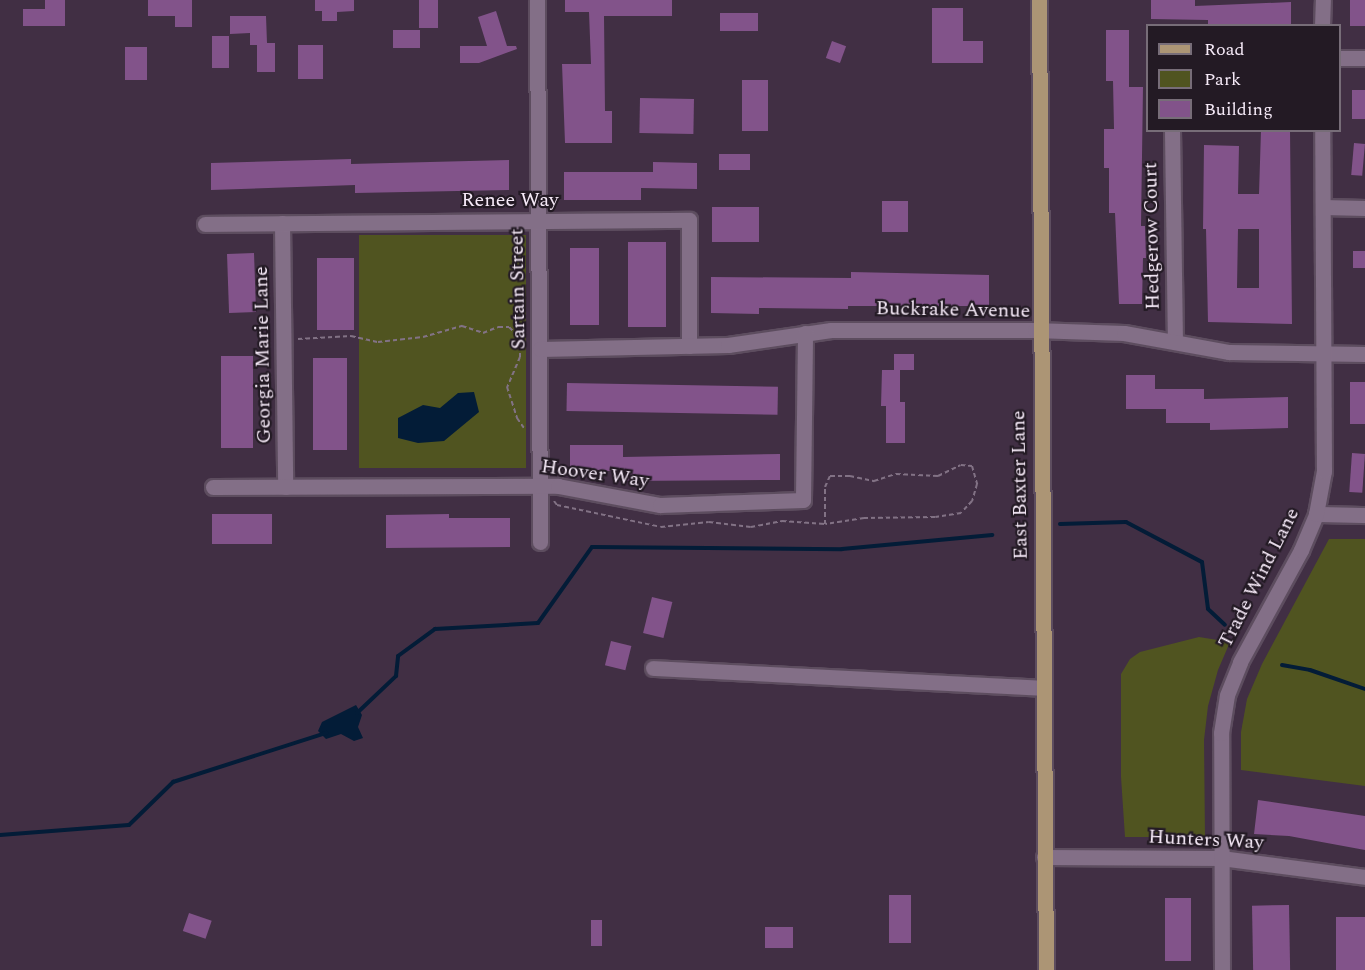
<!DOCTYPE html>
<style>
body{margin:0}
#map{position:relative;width:1365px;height:970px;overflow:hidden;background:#412f44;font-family:Spectral,serif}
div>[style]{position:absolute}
.green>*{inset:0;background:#505420;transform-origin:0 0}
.water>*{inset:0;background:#031c37}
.stream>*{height:4px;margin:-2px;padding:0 2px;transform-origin:2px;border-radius:2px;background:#031c37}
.building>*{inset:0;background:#82538a;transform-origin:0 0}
.path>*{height:2px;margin-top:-1px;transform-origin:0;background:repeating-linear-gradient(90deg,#827285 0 4.5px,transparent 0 7.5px)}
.roads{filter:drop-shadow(2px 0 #5d4d5f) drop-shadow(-2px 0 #5d4d5f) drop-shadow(0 2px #5d4d5f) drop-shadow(0 -2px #5d4d5f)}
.minor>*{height:15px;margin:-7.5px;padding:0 7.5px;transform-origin:7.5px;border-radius:7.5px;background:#836f87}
.major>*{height:15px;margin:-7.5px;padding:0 7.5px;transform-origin:7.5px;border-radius:7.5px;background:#ac9575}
span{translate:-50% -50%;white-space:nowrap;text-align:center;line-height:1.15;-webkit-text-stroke:4.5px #231a24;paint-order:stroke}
.street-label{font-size:20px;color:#f5e9f7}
.legend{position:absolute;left:1146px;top:24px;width:195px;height:108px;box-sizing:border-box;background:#231a24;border:2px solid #776d78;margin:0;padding:8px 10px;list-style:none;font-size:18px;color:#f5e9f7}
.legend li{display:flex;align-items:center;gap:12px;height:30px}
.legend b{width:30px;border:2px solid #776d78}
</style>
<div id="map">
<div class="green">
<div style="left:526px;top:235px;width:233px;height:167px;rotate:90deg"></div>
<div style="clip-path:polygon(1329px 539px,1365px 539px,1365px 786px,1241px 770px,1241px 732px,1247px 699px,1262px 664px)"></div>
<div style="clip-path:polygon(1199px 637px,1230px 642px,1218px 670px,1208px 706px,1204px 740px,1205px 837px,1125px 837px,1121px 777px,1121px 674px,1130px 659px,1140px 652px)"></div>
</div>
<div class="water">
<div style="clip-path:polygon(474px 392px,479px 412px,444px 441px,418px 443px,398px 438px,398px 418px,423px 405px,440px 408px,458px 393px)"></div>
<div style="clip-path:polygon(356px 705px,362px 715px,358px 727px,363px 738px,354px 741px,341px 734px,326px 739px,318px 731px,322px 722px)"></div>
</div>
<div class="stream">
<div style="left:1060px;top:524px;width:66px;rotate:-1.7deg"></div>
<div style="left:1126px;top:522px;width:86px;rotate:27.8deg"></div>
<div style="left:1202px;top:562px;width:47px;rotate:82.7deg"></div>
<div style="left:1208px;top:609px;width:23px;rotate:43deg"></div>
<div style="left:1282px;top:665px;width:28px;rotate:10deg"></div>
<div style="left:1310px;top:670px;width:58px;rotate:19.1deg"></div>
<div style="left:357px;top:713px;width:54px;rotate:-43.5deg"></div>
<div style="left:396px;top:676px;width:20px;rotate:-84deg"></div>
<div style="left:398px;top:656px;width:46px;rotate:-36.1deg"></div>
<div style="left:435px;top:629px;width:103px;rotate:-3.3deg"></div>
<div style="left:538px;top:623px;width:93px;rotate:-54.6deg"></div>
<div style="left:592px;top:547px;width:250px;rotate:0.5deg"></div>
<div style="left:842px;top:549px;width:151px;rotate:-5.3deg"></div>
<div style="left:0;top:835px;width:129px;rotate:-4.4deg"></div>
<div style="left:129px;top:825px;width:62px;rotate:-44.3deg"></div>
<div style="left:173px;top:782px;width:161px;rotate:-17.8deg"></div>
</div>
<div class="building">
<div style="clip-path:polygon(45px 0,65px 0,65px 26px,23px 26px,23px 9px,45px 9px)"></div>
<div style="clip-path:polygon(148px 0,192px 0,192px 27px,175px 27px,175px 16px,148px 16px)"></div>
<div style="clip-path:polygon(315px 0,354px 0,354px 11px,337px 12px,337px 21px,322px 21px,322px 11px,315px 11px)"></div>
<div style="left:419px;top:0;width:19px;height:28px"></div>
<div style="clip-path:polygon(565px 0,672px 0,672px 16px,604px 16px,605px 111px,612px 111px,612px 143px,565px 143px,562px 64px,591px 64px,589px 12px,565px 12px)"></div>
<div style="clip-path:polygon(1151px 0,1195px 0,1195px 6px,1291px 2px,1291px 26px,1208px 26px,1208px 20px,1151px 19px)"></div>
<div style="left:1350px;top:0;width:15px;height:26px"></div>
<div style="clip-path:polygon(932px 8px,963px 8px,963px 41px,983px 41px,983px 63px,932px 63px)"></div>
<div style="clip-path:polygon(496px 11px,507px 46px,516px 46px,517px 49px,479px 63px,460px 63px,460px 46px,487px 46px,478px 17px)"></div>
<div style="left:720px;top:13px;width:38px;height:18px"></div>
<div style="clip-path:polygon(230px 16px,266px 16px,267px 43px,275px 43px,275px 72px,257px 72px,257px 45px,250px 45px,250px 33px,230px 34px)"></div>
<div style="left:393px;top:30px;width:27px;height:18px"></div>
<div style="clip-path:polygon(1106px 30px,1129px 30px,1129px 87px,1143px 87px,1141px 226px,1145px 226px,1146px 258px,1143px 258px,1142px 304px,1119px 304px,1115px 213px,1109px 213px,1109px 168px,1104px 168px,1104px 129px,1114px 129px,1113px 81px,1106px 81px)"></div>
<div style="left:212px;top:36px;width:17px;height:32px"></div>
<div style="left:832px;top:41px;width:15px;height:18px;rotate:20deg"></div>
<div style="left:298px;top:45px;width:25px;height:34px"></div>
<div style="left:125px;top:47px;width:22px;height:33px"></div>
<div style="left:742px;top:80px;width:26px;height:51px"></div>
<div style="left:1352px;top:90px;width:13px;height:29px"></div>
<div style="left:640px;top:98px;width:54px;height:35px;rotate:1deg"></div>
<div style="clip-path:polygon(evenodd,1261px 130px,1290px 130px,1292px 324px,1208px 322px,1206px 229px,1203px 229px,1204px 145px,1239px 146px,1238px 194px,1259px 194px,1261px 130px,1238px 229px,1259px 229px,1259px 288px,1237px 288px,1238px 229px)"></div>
<div style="left:1354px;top:143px;width:11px;height:32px;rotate:5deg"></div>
<div style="left:719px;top:154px;width:31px;height:16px"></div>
<div style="clip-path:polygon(351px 159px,351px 164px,509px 160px,509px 190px,355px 193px,355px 185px,211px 190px,211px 163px)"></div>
<div style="clip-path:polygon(653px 162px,697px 163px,697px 189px,641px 188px,641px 200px,564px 200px,564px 172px,653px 172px)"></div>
<div style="left:882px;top:201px;width:26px;height:31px"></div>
<div style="left:712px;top:207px;width:47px;height:35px"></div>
<div style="left:628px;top:242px;width:38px;height:85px"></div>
<div style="left:570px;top:248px;width:29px;height:77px"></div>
<div style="left:1353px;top:251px;width:12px;height:17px"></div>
<div style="left:254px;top:253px;width:59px;height:27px;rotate:88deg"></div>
<div style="left:317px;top:258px;width:37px;height:72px"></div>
<div style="clip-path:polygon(851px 272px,989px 275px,989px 306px,848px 306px,848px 309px,759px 308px,759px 314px,711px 313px,711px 277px,851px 278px)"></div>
<div style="left:894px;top:354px;width:20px;height:16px"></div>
<div style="left:221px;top:356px;width:32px;height:92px"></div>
<div style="left:313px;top:358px;width:34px;height:92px"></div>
<div style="clip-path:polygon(882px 370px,900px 370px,900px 402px,905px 402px,905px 443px,886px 443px,886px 406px,881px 406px)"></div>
<div style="clip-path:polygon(1126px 375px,1155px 375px,1155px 389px,1204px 389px,1204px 399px,1288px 397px,1288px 428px,1210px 430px,1210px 423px,1166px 423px,1166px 409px,1126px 409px)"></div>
<div style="left:1350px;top:382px;width:15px;height:42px"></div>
<div style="left:567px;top:383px;width:211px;height:28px;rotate:1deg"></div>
<div style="clip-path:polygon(570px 445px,623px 445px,623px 457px,780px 454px,780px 480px,625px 481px,625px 471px,570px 471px)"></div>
<div style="left:1352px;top:453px;width:13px;height:39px;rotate:4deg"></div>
<div style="left:212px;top:514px;width:60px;height:30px"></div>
<div style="clip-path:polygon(449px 514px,449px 518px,510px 518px,510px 547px,386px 548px,386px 515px)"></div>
<div style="left:652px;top:597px;width:21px;height:37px;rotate:14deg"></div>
<div style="left:611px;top:641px;width:21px;height:25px;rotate:14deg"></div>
<div style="clip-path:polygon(1258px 800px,1365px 816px,1365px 850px,1289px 836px,1254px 834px)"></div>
<div style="left:889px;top:895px;width:22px;height:48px"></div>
<div style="left:1165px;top:898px;width:26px;height:63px"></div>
<div style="left:1289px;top:905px;width:65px;height:37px;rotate:89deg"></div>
<div style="left:189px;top:913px;width:24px;height:19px;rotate:19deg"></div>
<div style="left:1336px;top:917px;width:29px;height:53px"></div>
<div style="left:591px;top:920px;width:11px;height:26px"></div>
<div style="left:765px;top:927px;width:28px;height:21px"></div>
</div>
<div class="path">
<div style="left:298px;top:339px;width:53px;rotate:-3.2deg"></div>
<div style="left:351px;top:336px;width:28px;rotate:13deg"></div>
<div style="left:378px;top:342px;width:45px;rotate:-6.3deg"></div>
<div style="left:423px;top:337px;width:41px;rotate:-15.8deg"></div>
<div style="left:462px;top:326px;width:22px;rotate:18deg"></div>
<div style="left:483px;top:333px;width:16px;rotate:-22deg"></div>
<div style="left:498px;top:327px;width:11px"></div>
<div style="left:509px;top:327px;width:16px;rotate:45deg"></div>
<div style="left:520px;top:338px;width:19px;rotate:90deg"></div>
<div style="left:520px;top:357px;width:33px;rotate:113deg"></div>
<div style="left:507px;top:387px;width:33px;rotate:72deg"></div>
<div style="left:517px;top:418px;width:12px;rotate:55deg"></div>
<div style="left:554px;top:501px;width:5px;rotate:53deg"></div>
<div style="left:557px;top:505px;width:106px;rotate:11.9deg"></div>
<div style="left:661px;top:527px;width:48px;rotate:-5.9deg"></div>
<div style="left:709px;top:522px;width:42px;rotate:6.8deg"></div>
<div style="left:751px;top:527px;width:32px;rotate:-11deg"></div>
<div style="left:782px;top:521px;width:43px;rotate:4deg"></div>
<div style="left:825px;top:524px;width:37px;rotate:-90deg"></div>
<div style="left:825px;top:487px;width:12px;rotate:-66deg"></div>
<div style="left:830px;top:476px;width:20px"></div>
<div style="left:850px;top:476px;width:25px;rotate:12deg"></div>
<div style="left:874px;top:481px;width:23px;rotate:-18deg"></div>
<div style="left:896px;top:474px;width:42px;rotate:2.7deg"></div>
<div style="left:938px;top:476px;width:25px;rotate:-26deg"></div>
<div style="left:961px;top:465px;width:11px;rotate:5deg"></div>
<div style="left:972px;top:466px;width:19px;rotate:74deg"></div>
<div style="left:977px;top:484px;width:18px;rotate:106deg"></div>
<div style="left:972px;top:501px;width:16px;rotate:133deg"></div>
<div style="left:961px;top:513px;width:26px;rotate:171deg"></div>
<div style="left:935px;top:517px;width:71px;rotate:179.2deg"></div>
<div style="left:864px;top:518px;width:39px;rotate:171deg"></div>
</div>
<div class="roads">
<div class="minor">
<div style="left:537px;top:0;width:542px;rotate:89.68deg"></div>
<div style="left:1322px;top:26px;width:26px;rotate:-88deg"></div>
<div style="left:1340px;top:58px;width:25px"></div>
<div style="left:1172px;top:130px;width:212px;rotate:89.2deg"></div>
<div style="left:1323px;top:207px;width:42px;rotate:1.4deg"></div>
<div style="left:282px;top:223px;width:264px;rotate:89.3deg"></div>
<div style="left:205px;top:224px;width:484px;rotate:-0.5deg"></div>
<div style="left:689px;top:220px;width:126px;rotate:90deg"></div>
<div style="left:540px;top:349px;width:188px;rotate:-1.2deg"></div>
<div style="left:728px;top:345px;width:104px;rotate:-8.3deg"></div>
<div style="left:831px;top:330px;width:204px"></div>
<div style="left:1035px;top:330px;width:89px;rotate:1.9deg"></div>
<div style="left:1124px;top:333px;width:107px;rotate:10.3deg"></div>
<div style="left:1229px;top:352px;width:136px;rotate:0.8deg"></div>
<div style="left:213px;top:487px;width:345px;rotate:-0.2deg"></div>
<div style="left:558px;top:486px;width:104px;rotate:10.6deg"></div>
<div style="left:660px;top:505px;width:143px;rotate:-2deg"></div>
<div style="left:803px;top:500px;width:167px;rotate:-89.3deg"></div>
<div style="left:1316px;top:514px;width:49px;rotate:1.2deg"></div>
<div style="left:653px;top:668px;width:391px;rotate:2.9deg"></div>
<div style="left:1044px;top:857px;width:177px;rotate:0.3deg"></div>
<div style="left:1221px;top:858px;width:145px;rotate:7.5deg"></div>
<div style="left:1222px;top:970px;width:237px;rotate:-90.2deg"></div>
<div style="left:1221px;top:733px;width:38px;rotate:-81deg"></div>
<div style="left:1227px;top:695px;width:35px;rotate:-68deg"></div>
<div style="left:1240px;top:662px;width:128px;rotate:-61.4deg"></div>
<div style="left:1301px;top:550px;width:39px;rotate:-67deg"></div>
<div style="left:1316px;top:514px;width:44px;rotate:-79.5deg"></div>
<div style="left:1324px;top:471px;width:341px;rotate:-90.3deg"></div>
</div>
<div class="major">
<div style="left:1039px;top:0;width:970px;rotate:89.59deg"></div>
</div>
</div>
<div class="street-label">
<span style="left:510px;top:200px">Renee Way</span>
<span style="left:1152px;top:236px;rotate:-91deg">Hedgerow Court</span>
<span style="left:518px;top:289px;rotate:-91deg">Sartain Street</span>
<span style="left:953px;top:310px;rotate:1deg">Buckrake Avenue</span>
<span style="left:263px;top:355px;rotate:-91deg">Georgia Marie Lane</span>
<span style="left:595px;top:474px;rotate:8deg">Hoover Way</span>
<span style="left:1020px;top:485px;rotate:-91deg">East Baxter Lane</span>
<span style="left:1259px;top:578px;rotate:-63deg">Trade Wind Lane</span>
<span style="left:1206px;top:840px;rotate:3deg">Hunters Way</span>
</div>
<ul class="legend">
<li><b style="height:8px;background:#ac9575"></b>Road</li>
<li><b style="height:16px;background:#505420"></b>Park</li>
<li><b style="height:16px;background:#82538a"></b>Building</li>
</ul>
</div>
